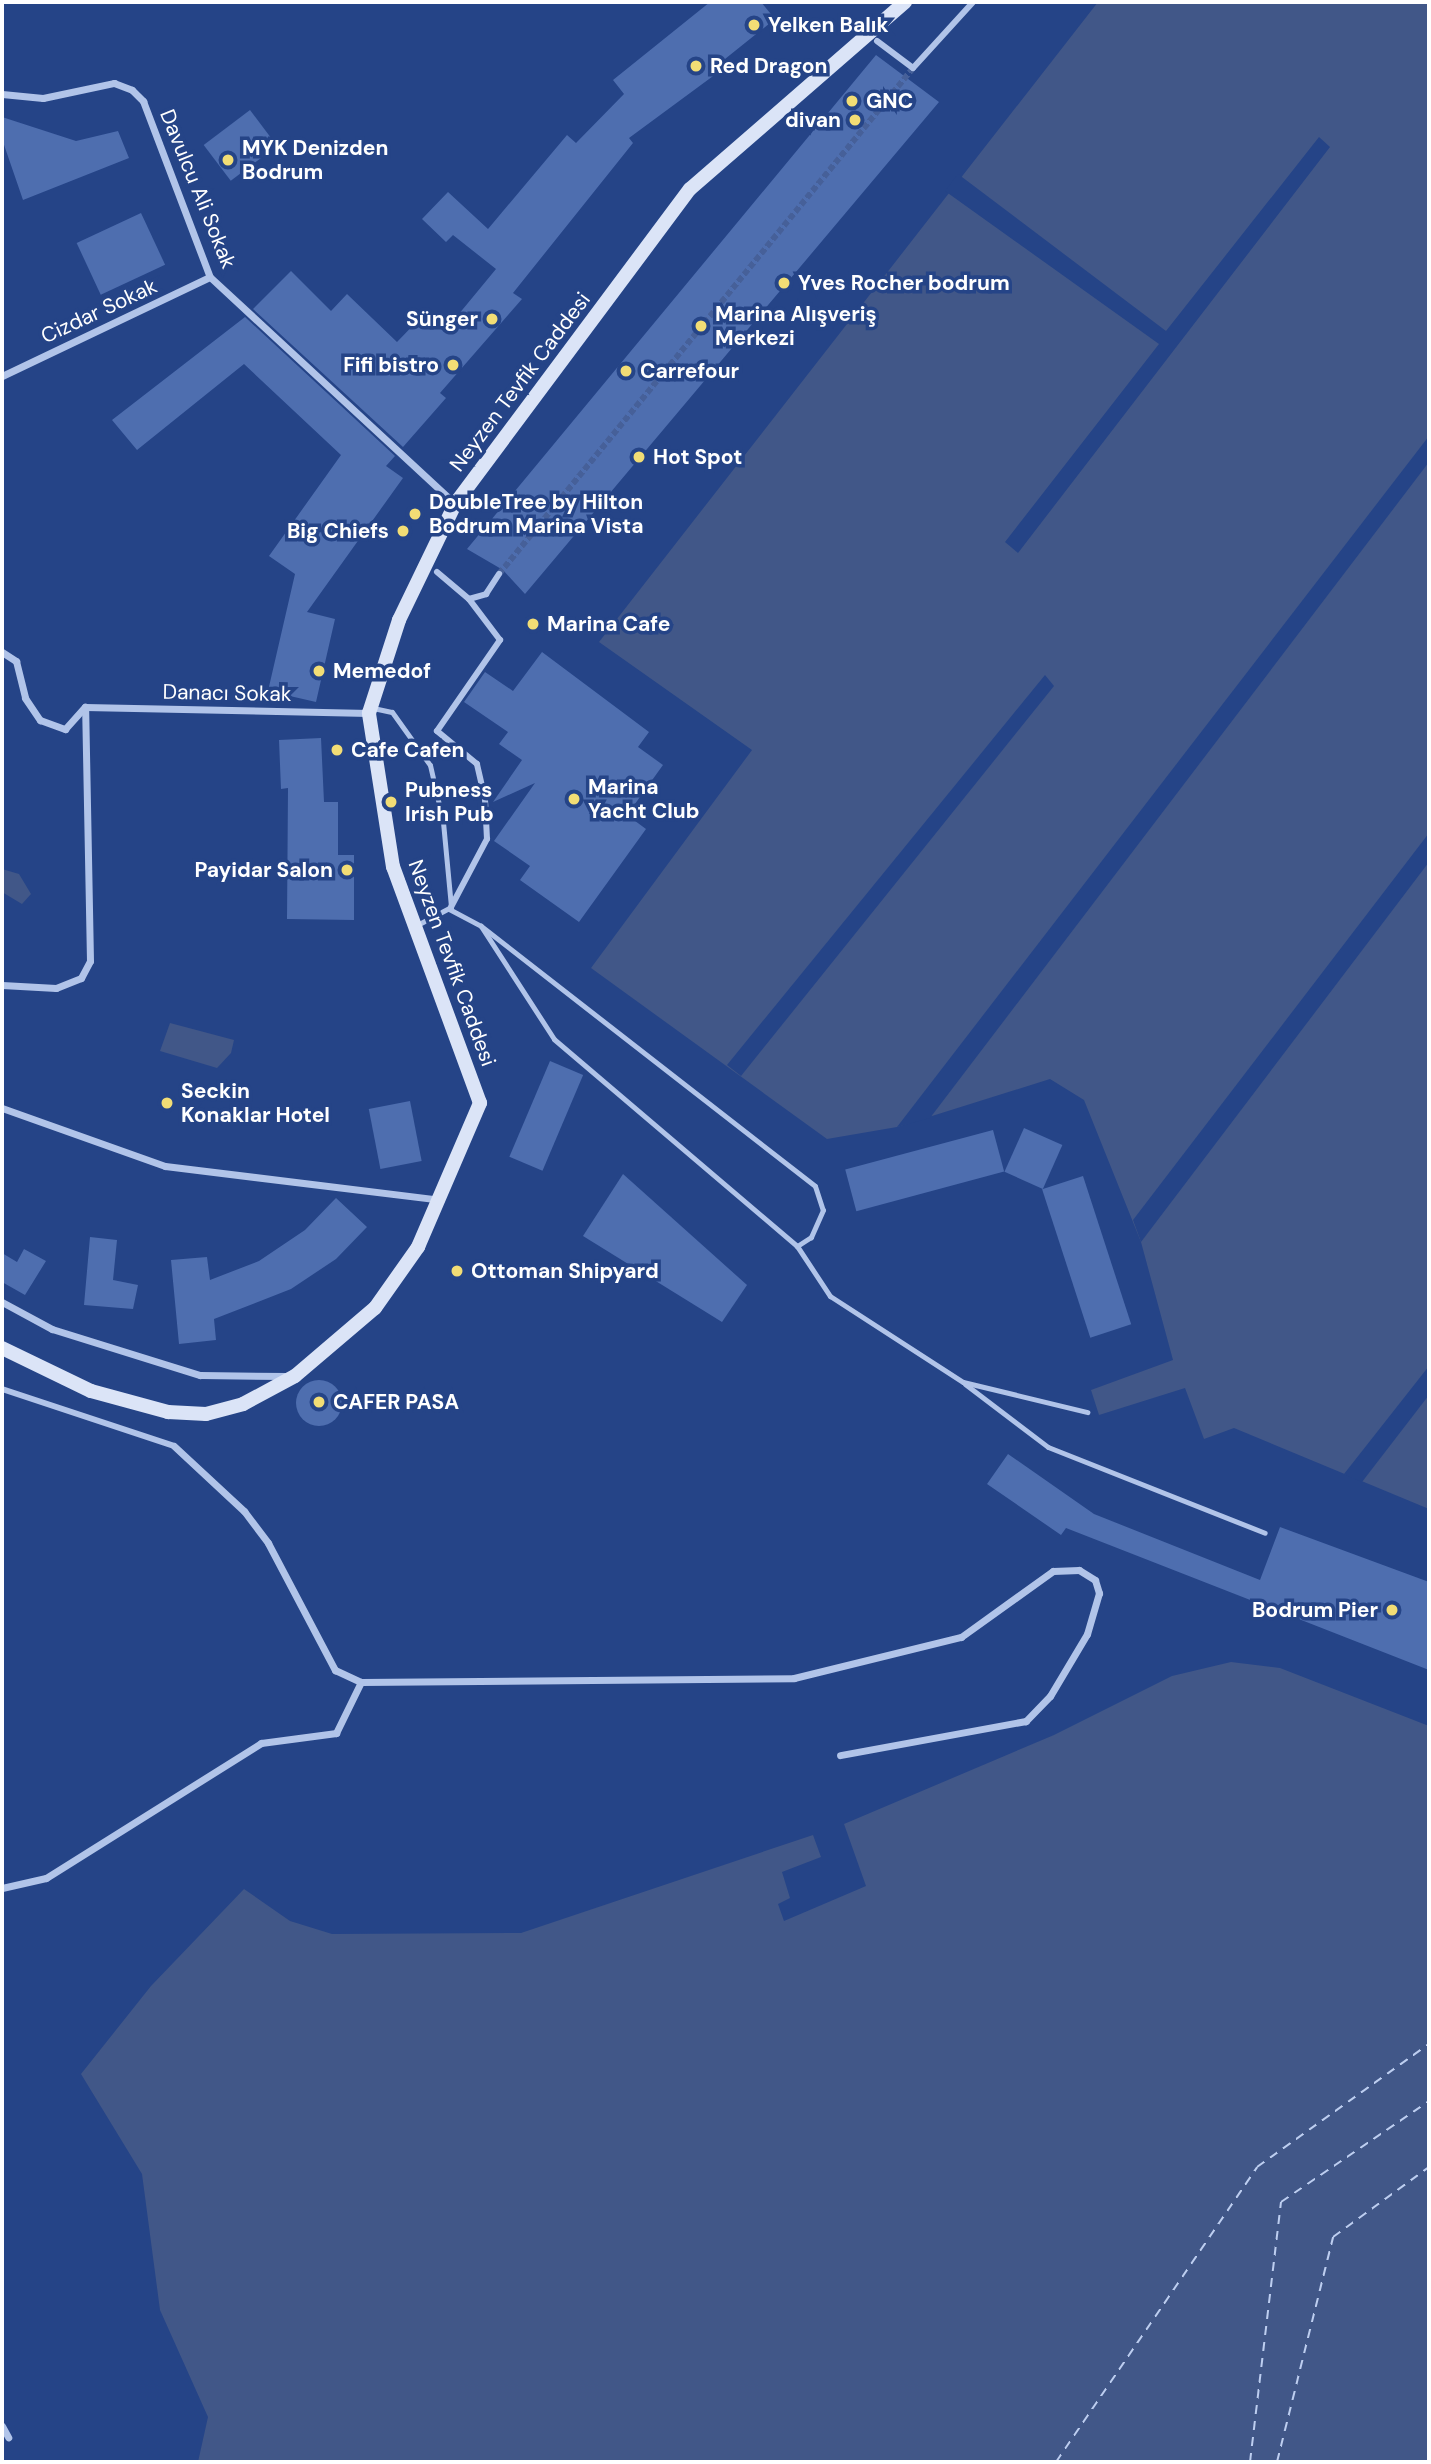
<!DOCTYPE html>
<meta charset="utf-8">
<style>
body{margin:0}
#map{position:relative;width:1431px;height:2464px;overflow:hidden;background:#254487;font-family:"DM Sans",sans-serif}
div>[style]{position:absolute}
.water>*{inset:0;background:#415788}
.pier>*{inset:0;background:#254487}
.ferry>*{height:2px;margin-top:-1px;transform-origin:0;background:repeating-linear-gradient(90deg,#bdcef0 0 9px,transparent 0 16px)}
.building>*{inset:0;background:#4e6eaf;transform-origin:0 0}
.round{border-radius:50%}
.pedestrian-tunnel>*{height:6px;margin-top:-3px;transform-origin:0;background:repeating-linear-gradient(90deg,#466099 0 6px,transparent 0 9px)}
.service>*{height:5px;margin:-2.5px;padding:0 2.5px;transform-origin:2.5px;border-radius:2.5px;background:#b1c4e9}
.pedestrian>*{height:6px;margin:-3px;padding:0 3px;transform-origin:3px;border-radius:3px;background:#b1c4e9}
.minor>*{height:7px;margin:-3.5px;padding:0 3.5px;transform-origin:3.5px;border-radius:3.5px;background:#b1c4e9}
.secondary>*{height:14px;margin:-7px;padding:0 7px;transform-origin:7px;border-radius:7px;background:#dbe4f7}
.dots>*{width:19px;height:19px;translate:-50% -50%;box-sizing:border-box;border:4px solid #254487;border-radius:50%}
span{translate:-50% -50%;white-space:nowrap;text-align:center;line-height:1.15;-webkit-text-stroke:7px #254487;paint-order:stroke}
.poi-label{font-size:21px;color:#fff;font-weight:700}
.left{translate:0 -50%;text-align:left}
.right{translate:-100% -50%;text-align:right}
.street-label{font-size:21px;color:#fff}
.frame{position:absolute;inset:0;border:4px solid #fff;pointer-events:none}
</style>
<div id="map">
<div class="water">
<div style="clip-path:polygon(1098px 2px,1429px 2px,1429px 1509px,1234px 1428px,1204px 1439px,1185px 1388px,1099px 1415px,1091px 1390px,1173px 1360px,1141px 1242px,1084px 1100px,1050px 1079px,897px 1127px,827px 1139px,591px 968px,752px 750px,599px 642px)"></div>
<div style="clip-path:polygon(2px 869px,19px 874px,31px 894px,22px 904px,2px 892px)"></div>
<div style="clip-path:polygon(170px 1023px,234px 1040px,231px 1053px,217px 1068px,160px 1051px)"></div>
<div style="clip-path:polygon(1231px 1662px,1280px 1668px,1429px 1726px,1429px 2462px,198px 2462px,208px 2417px,160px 2310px,142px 2174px,81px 2074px,151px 1986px,244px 1889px,290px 1921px,332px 1934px,521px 1933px,813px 1835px,821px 1857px,782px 1872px,790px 1898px,778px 1904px,784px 1921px,866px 1886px,844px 1824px,1054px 1735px,1172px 1676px)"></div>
</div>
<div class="pier">
<div style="clip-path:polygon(1319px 137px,1330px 147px,1018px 553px,1005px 542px,1159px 344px,945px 191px,958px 174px,1166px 331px)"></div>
<div style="clip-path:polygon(1429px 436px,1429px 462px,930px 1118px,897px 1127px)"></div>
<div style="clip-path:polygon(1045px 675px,1054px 686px,741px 1076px,727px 1065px)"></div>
<div style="clip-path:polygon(1429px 833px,1429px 862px,1141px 1242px,1133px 1220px)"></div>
<div style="clip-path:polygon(1429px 1366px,1429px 1395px,1362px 1482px,1344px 1474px)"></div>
</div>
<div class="ferry">
<div style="left:1056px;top:2462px;width:357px;rotate:-55.7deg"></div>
<div style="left:1257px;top:2167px;width:211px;rotate:-35.6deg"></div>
<div style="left:1250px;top:2462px;width:262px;rotate:-83.2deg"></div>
<div style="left:1281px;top:2202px;width:179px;rotate:-34.3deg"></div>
<div style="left:1277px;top:2462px;width:232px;rotate:-76deg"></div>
<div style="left:1333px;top:2237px;width:119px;rotate:-36.1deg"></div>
</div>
<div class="building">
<div style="clip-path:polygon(710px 2px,761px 2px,775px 19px,720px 63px,724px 68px,629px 138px,633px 143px,513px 293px,522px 299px,440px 393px,446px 398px,403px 447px,253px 309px,291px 271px,331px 311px,347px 294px,397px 342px,425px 313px,444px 332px,496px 269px,453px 235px,446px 242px,422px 219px,448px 192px,488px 229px,567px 135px,576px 143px,624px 94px,613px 80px)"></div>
<div style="clip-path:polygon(876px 55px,939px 102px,525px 594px,503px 570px,467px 549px)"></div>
<div style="left:250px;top:110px;width:45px;height:58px;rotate:53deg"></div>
<div style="clip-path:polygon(2px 117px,76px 141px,118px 131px,129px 158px,23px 200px,2px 139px)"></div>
<div style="left:141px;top:213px;width:57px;height:71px;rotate:65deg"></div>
<div style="clip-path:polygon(245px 317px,395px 456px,386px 466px,403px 478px,307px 612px,335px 619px,316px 702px,268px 691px,295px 574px,269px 556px,341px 455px,244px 364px,137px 450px,112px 420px)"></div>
<div style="clip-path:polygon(542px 652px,649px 732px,638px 747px,663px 765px,627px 815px,646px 829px,579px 922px,520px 880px,530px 866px,494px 841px,535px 783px,493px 802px,522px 760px,499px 744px,508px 732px,464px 702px,485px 672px,513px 691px)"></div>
<div style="clip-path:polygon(321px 738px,324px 802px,338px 802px,338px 855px,354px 855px,354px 920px,287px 919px,288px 788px,281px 789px,279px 740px)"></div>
<div style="left:550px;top:1061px;width:36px;height:104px;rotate:23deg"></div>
<div style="left:410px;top:1101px;width:61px;height:42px;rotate:79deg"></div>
<div style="left:1024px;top:1128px;width:42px;height:48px;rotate:24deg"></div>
<div style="left:993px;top:1130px;width:43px;height:153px;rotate:75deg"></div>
<div style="clip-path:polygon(623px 1174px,747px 1285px,722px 1322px,583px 1236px)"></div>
<div style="left:1083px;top:1176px;width:156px;height:43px;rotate:72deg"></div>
<div style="clip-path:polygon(336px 1198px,367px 1227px,336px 1259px,291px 1289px,214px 1319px,216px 1340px,179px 1344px,171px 1260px,207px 1257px,210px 1280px,259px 1261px,305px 1230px)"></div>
<div style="clip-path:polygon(90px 1237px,117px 1240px,113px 1280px,138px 1285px,133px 1309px,84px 1305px)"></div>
<div style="clip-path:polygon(24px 1249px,46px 1261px,25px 1295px,2px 1282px,2px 1253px,17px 1262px)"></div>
<div class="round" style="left:296px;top:1380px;width:46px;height:46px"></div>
<div style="clip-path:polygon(1008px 1454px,1094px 1514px,1260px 1580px,1280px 1527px,1429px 1582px,1429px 1670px,1066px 1528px,1061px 1535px,987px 1484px)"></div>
</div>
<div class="pedestrian-tunnel">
<div style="left:499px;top:574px;width:654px;rotate:-50.71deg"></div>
</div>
<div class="service">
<div style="left:373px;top:708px;width:19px;rotate:12deg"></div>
<div style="left:392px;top:712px;width:65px;rotate:54.4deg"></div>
<div style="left:430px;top:765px;width:58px;rotate:77.2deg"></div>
<div style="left:443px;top:822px;width:85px;rotate:84.6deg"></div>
<div style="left:451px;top:907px;width:40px;rotate:152deg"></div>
<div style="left:449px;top:909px;width:36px;rotate:28deg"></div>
<div style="left:481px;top:926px;width:423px;rotate:37.9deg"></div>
<div style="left:815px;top:1186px;width:25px;rotate:72deg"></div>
<div style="left:823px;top:1210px;width:30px;rotate:114deg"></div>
<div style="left:811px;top:1237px;width:17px;rotate:147deg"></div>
<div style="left:797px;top:1246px;width:319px;rotate:-139.6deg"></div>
<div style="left:554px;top:1039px;width:135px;rotate:-122.9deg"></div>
<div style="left:797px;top:1246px;width:60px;rotate:56.6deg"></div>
<div style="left:830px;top:1296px;width:158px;rotate:32.9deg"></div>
<div style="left:963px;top:1382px;width:128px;rotate:13.6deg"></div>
<div style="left:965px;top:1384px;width:104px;rotate:37.2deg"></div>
<div style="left:1048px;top:1447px;width:233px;rotate:21.6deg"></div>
</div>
<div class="pedestrian">
<div style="left:877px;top:41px;width:45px;rotate:36.9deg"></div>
<div style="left:913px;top:68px;width:89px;rotate:-47.7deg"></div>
<div style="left:437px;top:572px;width:42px;rotate:40.2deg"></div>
<div style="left:469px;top:599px;width:18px;rotate:-16deg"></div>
<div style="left:486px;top:594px;width:24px;rotate:-57deg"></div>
<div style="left:451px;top:907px;width:77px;rotate:-62.1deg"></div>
<div style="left:487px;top:839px;width:40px;rotate:-92.9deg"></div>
<div style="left:485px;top:799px;width:36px;rotate:-103deg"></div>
<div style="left:477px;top:764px;width:52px;rotate:-140.5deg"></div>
<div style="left:437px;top:731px;width:111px;rotate:-55.3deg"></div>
<div style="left:500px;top:640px;width:51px;rotate:-127.1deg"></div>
<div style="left:2px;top:1389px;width:181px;rotate:18.3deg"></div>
</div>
<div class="minor">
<div style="left:2px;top:94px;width:41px;rotate:5.6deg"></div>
<div style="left:43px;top:98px;width:73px;rotate:-11.9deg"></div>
<div style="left:114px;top:83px;width:19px;rotate:21deg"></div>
<div style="left:132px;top:90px;width:16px;rotate:45deg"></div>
<div style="left:143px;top:101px;width:188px;rotate:69.2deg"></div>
<div style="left:210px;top:277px;width:334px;rotate:42.8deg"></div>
<div style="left:2px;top:376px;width:230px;rotate:-25.5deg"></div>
<div style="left:2px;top:652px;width:17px;rotate:33deg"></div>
<div style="left:16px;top:661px;width:38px;rotate:76deg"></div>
<div style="left:25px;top:698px;width:27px;rotate:56deg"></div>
<div style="left:40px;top:720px;width:27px;rotate:20deg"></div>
<div style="left:65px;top:729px;width:30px;rotate:-48deg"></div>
<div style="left:85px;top:707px;width:284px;rotate:1.2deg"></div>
<div style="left:2px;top:985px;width:54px;rotate:3.2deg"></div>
<div style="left:56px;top:988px;width:27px;rotate:-22deg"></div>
<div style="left:81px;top:978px;width:19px;rotate:-62deg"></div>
<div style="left:90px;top:961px;width:254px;rotate:-91.1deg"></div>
<div style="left:2px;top:1108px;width:173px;rotate:19.6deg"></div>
<div style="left:165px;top:1166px;width:278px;rotate:7deg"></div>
<div style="left:2px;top:1302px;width:57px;rotate:28.4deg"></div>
<div style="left:52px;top:1329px;width:155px;rotate:17.3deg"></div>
<div style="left:200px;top:1375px;width:87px;rotate:0.7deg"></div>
<div style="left:174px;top:1446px;width:96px;rotate:42.9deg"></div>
<div style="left:244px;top:1511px;width:40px;rotate:53deg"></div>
<div style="left:268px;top:1543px;width:144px;rotate:62.2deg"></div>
<div style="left:335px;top:1670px;width:29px;rotate:25deg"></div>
<div style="left:361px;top:1682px;width:433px;rotate:-0.5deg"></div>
<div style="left:794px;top:1678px;width:172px;rotate:-13.8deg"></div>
<div style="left:961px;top:1637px;width:113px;rotate:-35.7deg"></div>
<div style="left:1053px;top:1571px;width:26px;rotate:-2deg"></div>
<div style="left:1079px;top:1570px;width:19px;rotate:32deg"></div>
<div style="left:1095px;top:1580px;width:14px;rotate:73deg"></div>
<div style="left:1099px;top:1593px;width:43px;rotate:106.3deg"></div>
<div style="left:1087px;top:1634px;width:72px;rotate:120.8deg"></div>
<div style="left:1050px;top:1696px;width:35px;rotate:134deg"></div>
<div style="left:1026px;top:1721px;width:189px;rotate:169.6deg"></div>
<div style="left:2px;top:1888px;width:45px;rotate:-12.8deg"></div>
<div style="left:46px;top:1878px;width:254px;rotate:-32.1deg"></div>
<div style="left:261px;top:1743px;width:76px;rotate:-7.6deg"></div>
<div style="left:336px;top:1733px;width:57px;rotate:-63.9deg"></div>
<div style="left:2px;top:2426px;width:13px;rotate:61deg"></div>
</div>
<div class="secondary">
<div style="left:2px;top:1348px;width:99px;rotate:25.8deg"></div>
<div style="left:91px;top:1391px;width:80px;rotate:15.3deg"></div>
<div style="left:168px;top:1412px;width:38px;rotate:3deg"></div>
<div style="left:206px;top:1414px;width:38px;rotate:-15deg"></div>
<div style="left:243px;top:1404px;width:59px;rotate:-28.3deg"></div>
<div style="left:295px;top:1376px;width:105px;rotate:-40.4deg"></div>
<div style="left:375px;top:1308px;width:75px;rotate:-54.8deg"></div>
<div style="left:418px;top:1247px;width:157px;rotate:-66.7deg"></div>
<div style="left:480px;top:1103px;width:252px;rotate:-110.2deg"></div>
<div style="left:393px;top:867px;width:156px;rotate:-98.9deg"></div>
<div style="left:369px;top:713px;width:98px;rotate:-72.1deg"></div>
<div style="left:399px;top:620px;width:129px;rotate:-64.2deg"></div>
<div style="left:455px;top:504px;width:393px;rotate:-53.3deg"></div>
<div style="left:690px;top:189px;width:285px;rotate:-41deg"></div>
</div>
<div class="dots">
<div style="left:754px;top:25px;background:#f2dd75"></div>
<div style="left:696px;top:66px;background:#f2dd75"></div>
<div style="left:852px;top:101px;background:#f2dd75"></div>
<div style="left:855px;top:120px;background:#f2dd75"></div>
<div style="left:228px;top:160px;background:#f2dd75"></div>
<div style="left:784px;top:283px;background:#f2dd75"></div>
<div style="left:492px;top:319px;background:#f2dd75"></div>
<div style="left:701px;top:326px;background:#f2dd75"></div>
<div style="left:453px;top:365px;background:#f2dd75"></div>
<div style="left:626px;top:371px;background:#f2dd75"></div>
<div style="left:639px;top:457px;background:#f2dd75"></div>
<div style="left:415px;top:514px;background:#f2dd75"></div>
<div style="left:403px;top:531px;background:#f2dd75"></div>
<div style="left:533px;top:624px;background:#f2dd75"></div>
<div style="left:319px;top:671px;background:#f2dd75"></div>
<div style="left:337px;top:750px;background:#f2dd75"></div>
<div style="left:574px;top:799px;background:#f2dd75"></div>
<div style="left:391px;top:802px;background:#f2dd75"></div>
<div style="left:347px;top:870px;background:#f2dd75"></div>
<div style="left:167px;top:1103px;background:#f2dd75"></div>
<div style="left:457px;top:1271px;background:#f2dd75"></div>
<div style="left:319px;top:1402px;background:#f2dd75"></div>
<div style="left:1392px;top:1610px;background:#f2dd75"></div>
</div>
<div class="poi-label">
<span class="left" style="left:768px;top:25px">Yelken Balık</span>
<span class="left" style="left:710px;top:66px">Red Dragon</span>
<span class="left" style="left:866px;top:101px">GNC</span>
<span class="right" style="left:841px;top:120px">divan</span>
<span class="left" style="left:242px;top:160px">MYK Denizden<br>Bodrum</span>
<span class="left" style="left:798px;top:283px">Yves Rocher bodrum</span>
<span class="left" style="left:715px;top:326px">Marina Alışveriş<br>Merkezi</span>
<span class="right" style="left:478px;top:319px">Sünger</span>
<span class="right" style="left:439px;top:365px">Fifi bistro</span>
<span class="left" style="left:640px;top:371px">Carrefour</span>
<span class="left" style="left:653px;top:457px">Hot Spot</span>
<span class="left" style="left:429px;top:514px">DoubleTree by Hilton<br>Bodrum Marina Vista</span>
<span class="right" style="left:389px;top:531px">Big Chiefs</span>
<span class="left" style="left:547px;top:624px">Marina Cafe</span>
<span class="left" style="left:333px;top:671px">Memedof</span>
<span class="left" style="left:351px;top:750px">Cafe Cafen</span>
<span class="left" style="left:588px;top:799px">Marina<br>Yacht Club</span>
<span class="left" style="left:405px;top:802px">Pubness<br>Irish Pub</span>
<span class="right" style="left:333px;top:870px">Payidar Salon</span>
<span class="left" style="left:181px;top:1103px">Seckin<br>Konaklar Hotel</span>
<span class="left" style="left:471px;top:1271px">Ottoman Shipyard</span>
<span class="left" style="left:333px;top:1402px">CAFER PASA</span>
<span class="right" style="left:1378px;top:1610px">Bodrum Pier</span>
</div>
<div class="street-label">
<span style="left:198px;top:189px;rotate:68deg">Davulcu Ali Sokak</span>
<span style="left:99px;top:311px;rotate:-25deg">Cizdar Sokak</span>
<span style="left:520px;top:382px;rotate:-53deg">Neyzen Tevfik Caddesi</span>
<span style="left:227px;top:693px;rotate:1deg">Danacı Sokak</span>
<span style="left:452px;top:963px;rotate:70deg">Neyzen Tevfik Caddesi</span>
</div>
<div class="frame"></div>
</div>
